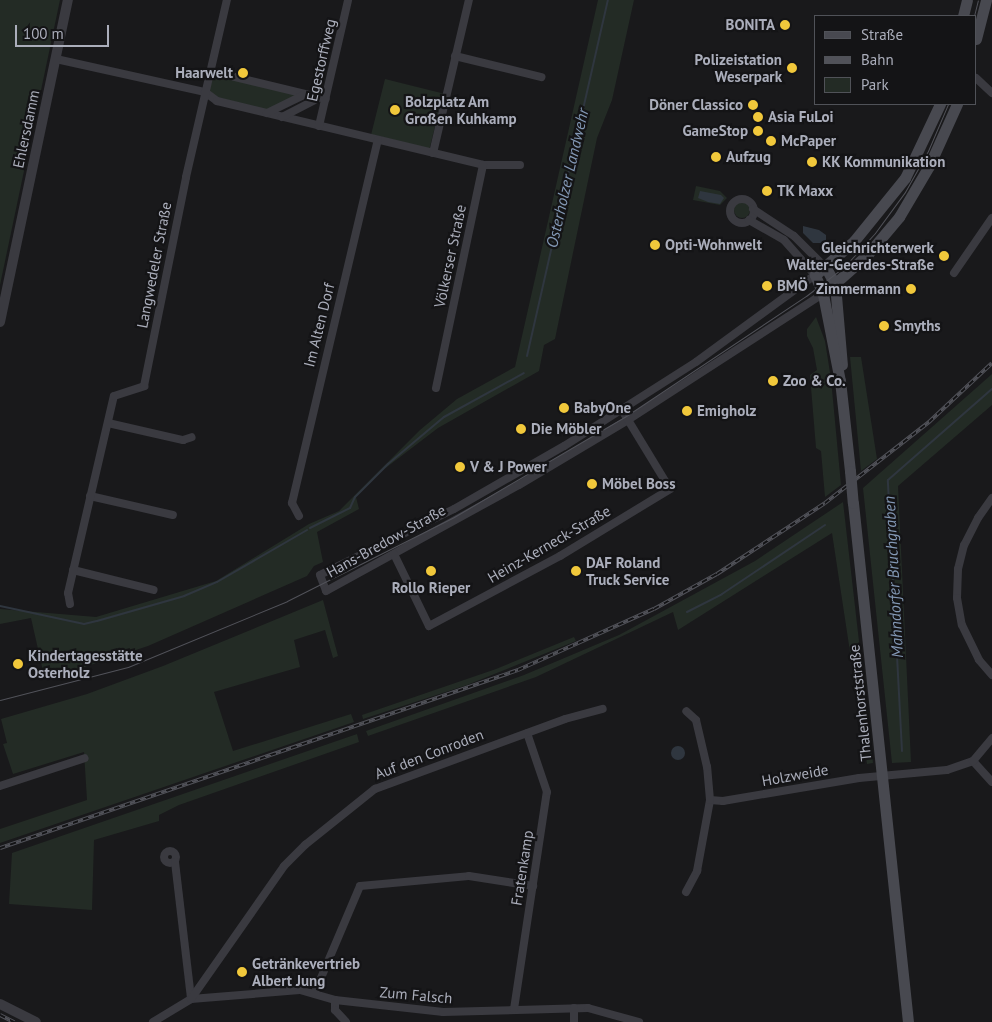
<!DOCTYPE html>
<meta charset="utf-8">
<style>
body{margin:0}
#map{position:relative;width:992px;height:1022px;overflow:hidden;background:#19191b;font-family:"PT Sans",sans-serif}
div>[style]{position:absolute}
.green>*{inset:0;background:#232b25;transform-origin:0 0}
.round{border-radius:50%}
.water>*{inset:0;background:#2f363f}
.stream>*{height:2px;margin:-1px;padding:0 1px;transform-origin:1px;border-radius:1px;background:#2f363f}
.minor>*{height:8px;margin:-4px;padding:0 4px;transform-origin:4px;border-radius:4px;background:#3a3a40}
.minor>.ring{margin:-4px;padding:0;box-sizing:content-box;background:none;border:8px solid #3a3a40;border-radius:50%}
.tertiary>*{height:10px;margin:-5px;padding:0 5px;transform-origin:5px;border-radius:5px;background:#3a3a40}
.secondary>*{height:11px;margin:-5.5px;padding:0 5.5px;transform-origin:5.5px;border-radius:5.5px;background:#484950}
.tram>*{height:1px;margin:-0.5px;padding:0 0.5px;transform-origin:0.5px;border-radius:0.5px;background:#515259}
.rail>*{height:4px;margin-top:-2px;transform-origin:0;background:repeating-linear-gradient(90deg,#141416 0 5.5px,#515259 0 11px);box-sizing:border-box;border-block:1px solid #515259}
.secondary-bridge>*{height:11px;margin:-5.5px;padding:0 5.5px;transform-origin:5.5px;border-radius:5.5px;background:#484950}
.dots>*{width:14px;height:14px;translate:-50% -50%;box-sizing:border-box;border:2px solid #141416;border-radius:50%}
span{translate:-50% -50%;white-space:nowrap;text-align:center;line-height:1.15;-webkit-text-stroke:4.5px #141416;paint-order:stroke}
.poi-label{font-size:15px;color:#abaebb;font-weight:700}
.right{translate:-100% -50%;text-align:right}
.left{translate:0 -50%;text-align:left}
.street-label{font-size:15px;color:#abaebb}
.water-label{font-size:16px;color:#8398b5;font-style:italic}
.legend{position:absolute;left:814px;top:15px;width:162px;height:90px;box-sizing:border-box;background:#141416;border:1px solid #505258;margin:0;padding:6px 9px;list-style:none;font-size:15px;color:#abaebb}
.legend li{display:flex;align-items:center;gap:10px;height:25px}
.legend b{width:25px;border:1px solid #505258}
.scale{position:absolute;left:15px;top:25px;width:94px;height:22px;box-sizing:border-box;border:2px solid #abaebb;border-top:0;padding-left:6px;font-size:15px;line-height:18px;white-space:nowrap;color:#abaebb;-webkit-text-stroke:4px #141416;paint-order:stroke}
</style>
<div id="map">
<div class="green">
<div style="clip-path:polygon(0 0,60px 0,0 285px)"></div>
<div style="clip-path:polygon(598px 0,634px 0,612px 100px,597px 138px,555px 339px,544px 345px,539px 371px,438px 428px,383px 470px,356px 497px,359px 509px,317px 532px,323px 562px,314px 566px,307px 576px,148px 646px,45px 680px,31px 618px,0 624px,0 609px,96px 617px,216px 581px,309px 524px,339px 511px,420px 430px,457px 399px,515px 367px)"></div>
<div style="clip-path:polygon(217px 75px,298px 95px,267px 110px,216px 97px,209px 91px,213px 77px)"></div>
<div style="left:385px;top:79px;width:60px;height:57px;rotate:14deg"></div>
<div style="clip-path:polygon(696px 186px,720px 191px,727px 198px,720px 205px,693px 200px)"></div>
<div class="round" style="left:734px;top:202px;width:16px;height:16px"></div>
<div style="clip-path:polygon(816px 317px,825px 341px,831px 379px,841px 485px,825px 497px,821px 451px,816px 448px,810px 375px,817px 370px,813px 348px,807px 336px,807px 329px)"></div>
<div style="clip-path:polygon(850px 357px,861px 357px,877px 459px,861px 471px)"></div>
<div style="clip-path:polygon(992px 374px,992px 405px,898px 486px,911px 762px,892px 763px,863px 488px)"></div>
<div style="clip-path:polygon(843px 502px,873px 763px,867px 764px,832px 533px,678px 630px,673px 612px,536px 677px,368px 736px,366px 731px,524px 675px,619px 635px,755px 561px)"></div>
<div style="clip-path:polygon(323px 600px,338px 656px,333px 658px,325px 630px,294px 640px,300px 667px,214px 692px,233px 751px,351px 714px,354px 722px,0 843px,0 829px,87px 800px,84px 752px,13px 774px,3px 744px,7px 743px,1px 719px,87px 694px,163px 666px)"></div>
<div style="clip-path:polygon(574px 637px,576px 641px,467px 685px,363px 719px,362px 715px,496px 669px)"></div>
<div style="clip-path:polygon(357px 734px,359px 742px,179px 805px,159px 815px,159px 821px,94px 840px,92px 910px,9px 904px,12px 853px)"></div>
</div>
<div class="water">
<div style="clip-path:polygon(700px 191px,721px 195px,724px 198px,720px 204px,708px 202px,698px 198px)"></div>
<div style="clip-path:polygon(803px 226px,819px 230px,826px 235px,826px 243px,813px 243px,803px 233px)"></div>
<div class="round" style="left:671px;top:746px;width:14px;height:14px"></div>
</div>
<div class="stream">
<div style="left:527px;top:356px;width:365px;rotate:-77.2deg"></div>
<div style="left:310px;top:528px;width:45px;rotate:-26.6deg"></div>
<div style="left:350px;top:508px;width:12px;rotate:-66deg"></div>
<div style="left:355px;top:497px;width:47px;rotate:-45deg"></div>
<div style="left:388px;top:464px;width:73px;rotate:-40deg"></div>
<div style="left:444px;top:417px;width:91px;rotate:-28.8deg"></div>
<div style="left:0;top:606px;width:86px;rotate:12.1deg"></div>
<div style="left:84px;top:624px;width:13px;rotate:-13deg"></div>
<div style="left:97px;top:621px;width:91px;rotate:-16deg"></div>
<div style="left:184px;top:596px;width:36px;rotate:-23deg"></div>
<div style="left:217px;top:582px;width:104px;rotate:-30deg"></div>
<div style="left:687px;top:612px;width:39px;rotate:-27deg"></div>
<div style="left:722px;top:594px;width:124px;rotate:-33.8deg"></div>
<div style="left:902px;top:751px;width:271px;rotate:-93deg"></div>
<div style="left:888px;top:480px;width:138px;rotate:-41.2deg"></div>
</div>
<div class="minor">
<div style="left:455px;top:56px;width:89px;rotate:13.7deg"></div>
<div style="left:56px;top:59px;width:153px;rotate:12.5deg"></div>
<div style="left:205px;top:92px;width:15px;rotate:37deg"></div>
<div style="left:217px;top:101px;width:274px;rotate:13.5deg"></div>
<div style="left:483px;top:165px;width:37px"></div>
<div style="left:210px;top:71px;width:119px;rotate:13.6deg"></div>
<div style="left:976px;top:78px;width:22px;rotate:43deg"></div>
<div style="left:267px;top:113px;width:43px;rotate:-26deg"></div>
<div style="left:282px;top:117px;width:42px;rotate:-27.2deg"></div>
<div style="left:319px;top:126px;width:129px;rotate:-77deg"></div>
<div style="left:433px;top:153px;width:157px;rotate:-76.8deg"></div>
<div class="ring" style="left:730px;top:199px;width:16px;height:16px"></div>
<div style="left:753px;top:209px;width:49px;rotate:33.4deg"></div>
<div style="left:794px;top:236px;width:45px;rotate:45deg"></div>
<div style="left:749px;top:220px;width:40px;rotate:29.7deg"></div>
<div style="left:784px;top:240px;width:47px;rotate:48.5deg"></div>
<div style="left:815px;top:275px;width:147px;rotate:143.8deg"></div>
<div style="left:696px;top:362px;width:156px;rotate:147.5deg"></div>
<div style="left:564px;top:446px;width:127px;rotate:150.2deg"></div>
<div style="left:454px;top:509px;width:149px;rotate:153.8deg"></div>
<div style="left:320px;top:575px;width:17px;rotate:69deg"></div>
<div style="left:326px;top:591px;width:220px;rotate:-28.8deg"></div>
<div style="left:519px;top:485px;width:127px;rotate:-30.8deg"></div>
<div style="left:628px;top:420px;width:232px;rotate:-32.9deg"></div>
<div style="left:954px;top:273px;width:67px;rotate:-55.4deg"></div>
<div style="left:436px;top:388px;width:228px;rotate:-78.1deg"></div>
<div style="left:108px;top:423px;width:77px;rotate:12.8deg"></div>
<div style="left:183px;top:440px;width:9px;rotate:-18deg"></div>
<div style="left:90px;top:496px;width:85px;rotate:12.9deg"></div>
<div style="left:992px;top:498px;width:24px;rotate:125deg"></div>
<div style="left:978px;top:518px;width:30px;rotate:117deg"></div>
<div style="left:964px;top:545px;width:25px;rotate:104deg"></div>
<div style="left:958px;top:569px;width:29px;rotate:92deg"></div>
<div style="left:957px;top:598px;width:27px;rotate:80deg"></div>
<div style="left:962px;top:625px;width:39px;rotate:64deg"></div>
<div style="left:979px;top:660px;width:20px;rotate:49deg"></div>
<div style="left:299px;top:516px;width:15px;rotate:-118deg"></div>
<div style="left:292px;top:503px;width:373px;rotate:-76.7deg"></div>
<div style="left:394px;top:554px;width:80px;rotate:64.1deg"></div>
<div style="left:429px;top:626px;width:149px;rotate:-28.1deg"></div>
<div style="left:560px;top:556px;width:129px;rotate:-31.3deg"></div>
<div style="left:670px;top:489px;width:92px;rotate:-121.3deg"></div>
<div style="left:73px;top:570px;width:83px;rotate:13.9deg"></div>
<div style="left:70px;top:604px;width:11px;rotate:-100deg"></div>
<div style="left:68px;top:593px;width:202px;rotate:-76.9deg"></div>
<div style="left:114px;top:396px;width:32px;rotate:-18deg"></div>
<div style="left:144px;top:386px;width:213px;rotate:-78.6deg"></div>
<div style="left:186px;top:177px;width:182px;rotate:-77deg"></div>
<div style="left:973px;top:761px;width:28px;rotate:48deg"></div>
<div style="left:0;top:786px;width:89px;rotate:-18.2deg"></div>
<div style="left:710px;top:800px;width:13px;rotate:4deg"></div>
<div style="left:723px;top:801px;width:138px;rotate:-9.6deg"></div>
<div style="left:859px;top:778px;width:88px;rotate:-5.2deg"></div>
<div style="left:947px;top:770px;width:28px;rotate:-19deg"></div>
<div style="left:973px;top:761px;width:30px;rotate:-50deg"></div>
<div class="ring" style="left:164px;top:851px;width:4px;height:4px"></div>
<div style="left:175px;top:862px;width:138px;rotate:83.3deg"></div>
<div style="left:686px;top:892px;width:24px;rotate:-62deg"></div>
<div style="left:697px;top:871px;width:72px;rotate:-79.6deg"></div>
<div style="left:710px;top:800px;width:33px;rotate:-95deg"></div>
<div style="left:707px;top:767px;width:48px;rotate:-103.2deg"></div>
<div style="left:696px;top:720px;width:13px;rotate:-138deg"></div>
<div style="left:315px;top:992px;width:115px;rotate:-67deg"></div>
<div style="left:360px;top:886px;width:109px;rotate:-5.2deg"></div>
<div style="left:469px;top:876px;width:65px;rotate:8.9deg"></div>
<div style="left:191px;top:999px;width:109px;rotate:-4.7deg"></div>
<div style="left:300px;top:990px;width:36px;rotate:16deg"></div>
<div style="left:335px;top:1000px;width:109px;rotate:6.3deg"></div>
<div style="left:443px;top:1012px;width:145px;rotate:-1.6deg"></div>
<div style="left:588px;top:1008px;width:53px;rotate:15.4deg"></div>
<div style="left:335px;top:1000px;width:10px;rotate:90deg"></div>
<div style="left:335px;top:1010px;width:16px;rotate:47deg"></div>
<div style="left:514px;top:1009px;width:219px;rotate:-81.4deg"></div>
<div style="left:547px;top:792px;width:62px;rotate:-108.7deg"></div>
<div style="left:153px;top:1022px;width:44px;rotate:-31.2deg"></div>
<div style="left:191px;top:999px;width:162px;rotate:-55deg"></div>
<div style="left:284px;top:866px;width:30px;rotate:-45deg"></div>
<div style="left:305px;top:845px;width:90px;rotate:-38.7deg"></div>
<div style="left:375px;top:789px;width:202px;rotate:-20.2deg"></div>
<div style="left:565px;top:719px;width:39px;rotate:-15deg"></div>
<div style="left:574px;top:1022px;width:14px;rotate:-90deg"></div>
</div>
<div class="tertiary">
<div style="left:0;top:322px;width:329px;rotate:-78.1deg"></div>
<div style="left:0;top:1004px;width:40px;rotate:26.6deg"></div>
</div>
<div class="secondary">
<div style="left:963px;top:16px;width:16px;rotate:-76deg"></div>
<div style="left:976px;top:39px;width:40px;rotate:-75.6deg"></div>
<div style="left:826px;top:268px;width:18px;rotate:61deg"></div>
<div style="left:835px;top:284px;width:81px;rotate:85.1deg"></div>
<div style="left:823px;top:294px;width:59px;rotate:-41.6deg"></div>
<div style="left:867px;top:255px;width:50px;rotate:-49.9deg"></div>
<div style="left:899px;top:217px;width:59px;rotate:-59.5deg"></div>
<div style="left:929px;top:166px;width:68px;rotate:-65.7deg"></div>
<div style="left:850px;top:471px;width:91px;rotate:-96.3deg"></div>
<div style="left:840px;top:381px;width:89px;rotate:-101.1deg"></div>
<div style="left:823px;top:294px;width:21px;rotate:-113deg"></div>
<div style="left:815px;top:275px;width:52px;rotate:-41.1deg"></div>
<div style="left:854px;top:241px;width:81px;rotate:-51deg"></div>
<div style="left:905px;top:178px;width:82px;rotate:-64.7deg"></div>
<div style="left:853px;top:503px;width:522px;rotate:83.95deg"></div>
</div>
<div class="tram">
<div style="left:974px;top:16px;width:16px;rotate:-76deg"></div>
<div style="left:0;top:700px;width:132px;rotate:-14.5deg"></div>
<div style="left:128px;top:667px;width:172px;rotate:-22.5deg"></div>
<div style="left:287px;top:601px;width:187px;rotate:-26.7deg"></div>
<div style="left:454px;top:517px;width:199px;rotate:-30.4deg"></div>
<div style="left:626px;top:416px;width:216px;rotate:-33.7deg"></div>
<div style="left:806px;top:296px;width:48px;rotate:-37.3deg"></div>
<div style="left:844px;top:267px;width:46px;rotate:-47.6deg"></div>
<div style="left:875px;top:233px;width:51px;rotate:-53.8deg"></div>
<div style="left:905px;top:192px;width:47px;rotate:-60.7deg"></div>
<div style="left:928px;top:151px;width:51px;rotate:-66.9deg"></div>
</div>
<div class="rail">
<div style="left:0;top:848px;width:548px;rotate:-18.96deg"></div>
<div style="left:518px;top:670px;width:149px;rotate:-24.2deg"></div>
<div style="left:654px;top:609px;width:72px;rotate:-29.1deg"></div>
<div style="left:717px;top:574px;width:129px;rotate:-33.3deg"></div>
<div style="left:825px;top:503px;width:132px;rotate:-37.9deg"></div>
<div style="left:929px;top:422px;width:86px;rotate:-43.1deg"></div>
<div style="left:0;top:1015px;width:16px;rotate:27deg"></div>
</div>
<div class="secondary-bridge">
<div style="left:850px;top:471px;width:32px;rotate:85deg"></div>
</div>
<div class="dots">
<div style="left:785px;top:25px;background:#f1c83b"></div>
<div style="left:792px;top:68px;background:#f1c83b"></div>
<div style="left:243px;top:73px;background:#f1c83b"></div>
<div style="left:753px;top:105px;background:#f1c83b"></div>
<div style="left:395px;top:110px;background:#f1c83b"></div>
<div style="left:758px;top:117px;background:#f1c83b"></div>
<div style="left:758px;top:131px;background:#f1c83b"></div>
<div style="left:771px;top:141px;background:#f1c83b"></div>
<div style="left:716px;top:157px;background:#f1c83b"></div>
<div style="left:812px;top:162px;background:#f1c83b"></div>
<div style="left:767px;top:191px;background:#f1c83b"></div>
<div style="left:655px;top:245px;background:#f1c83b"></div>
<div style="left:944px;top:256px;background:#f1c83b"></div>
<div style="left:767px;top:286px;background:#f1c83b"></div>
<div style="left:911px;top:289px;background:#f1c83b"></div>
<div style="left:884px;top:326px;background:#f1c83b"></div>
<div style="left:773px;top:381px;background:#f1c83b"></div>
<div style="left:564px;top:408px;background:#f1c83b"></div>
<div style="left:687px;top:411px;background:#f1c83b"></div>
<div style="left:521px;top:429px;background:#f1c83b"></div>
<div style="left:460px;top:467px;background:#f1c83b"></div>
<div style="left:592px;top:484px;background:#f1c83b"></div>
<div style="left:431px;top:571px;background:#f1c83b"></div>
<div style="left:576px;top:571px;background:#f1c83b"></div>
<div style="left:18px;top:664px;background:#f1c83b"></div>
<div style="left:242px;top:972px;background:#f1c83b"></div>
</div>
<div class="poi-label">
<span class="right" style="left:775px;top:25px">BONITA</span>
<span class="right" style="left:782px;top:68px">Polizeistation<br>Weserpark</span>
<span class="right" style="left:233px;top:73px">Haarwelt</span>
<span class="left" style="left:405px;top:110px">Bolzplatz Am<br>Großen Kuhkamp</span>
<span class="right" style="left:743px;top:105px">Döner Classico</span>
<span class="left" style="left:768px;top:117px">Asia FuLoi</span>
<span class="right" style="left:748px;top:131px">GameStop</span>
<span class="left" style="left:781px;top:141px">McPaper</span>
<span class="left" style="left:726px;top:157px">Aufzug</span>
<span class="left" style="left:822px;top:162px">KK Kommunikation</span>
<span class="left" style="left:777px;top:191px">TK Maxx</span>
<span class="left" style="left:665px;top:245px">Opti-Wohnwelt</span>
<span class="right" style="left:934px;top:256px">Gleichrichterwerk<br>Walter-Geerdes-Straße</span>
<span class="left" style="left:777px;top:286px">BMÖ</span>
<span class="right" style="left:901px;top:289px">Zimmermann</span>
<span class="left" style="left:894px;top:326px">Smyths</span>
<span class="left" style="left:783px;top:381px">Zoo &amp; Co.</span>
<span class="left" style="left:574px;top:408px">BabyOne</span>
<span class="left" style="left:697px;top:411px">Emigholz</span>
<span class="left" style="left:531px;top:429px">Die Möbler</span>
<span class="left" style="left:470px;top:467px">V &amp; J Power</span>
<span class="left" style="left:602px;top:484px">Möbel Boss</span>
<span class="left" style="left:586px;top:571px">DAF Roland<br>Truck Service</span>
<span style="left:431px;top:588px">Rollo Rieper</span>
<span class="left" style="left:28px;top:664px">Kindertagesstätte<br>Osterholz</span>
<span class="left" style="left:252px;top:972px">Getränkevertrieb<br>Albert Jung</span>
</div>
<div class="street-label">
<span style="left:321px;top:60px;rotate:-77deg">Egestorffweg</span>
<span style="left:26px;top:129px;rotate:-78deg">Ehlersdamm</span>
<span style="left:450px;top:256px;rotate:-78deg">Völkerser Straße</span>
<span style="left:154px;top:265px;rotate:-79deg">Langwedeler Straße</span>
<span style="left:319px;top:325px;rotate:-76deg">Im Alten Dorf</span>
<span style="left:386px;top:541px;rotate:-29deg">Hans-Bredow-Straße</span>
<span style="left:549px;top:544px;rotate:-30deg">Heinz-Kerneck-Straße</span>
<span style="left:860px;top:703px;rotate:-96deg">Thalenhorststraße</span>
<span style="left:429px;top:754px;rotate:-21deg">Auf den Conroden</span>
<span style="left:795px;top:775px;rotate:-10deg">Holzweide</span>
<span style="left:522px;top:868px;rotate:-81deg">Fratenkamp</span>
<span style="left:416px;top:995px;rotate:5deg">Zum Falsch</span>
</div>
<div class="water-label">
<span style="left:567px;top:178px;rotate:-77deg">Osterholzer Landwehr</span>
<span style="left:893px;top:577px;rotate:-93deg">Mahndorfer Bruchgraben</span>
</div>
<ul class="legend">
<li><b style="height:6px;background:#484950"></b>Straße</li>
<li><b style="height:6px;background:#515259"></b>Bahn</li>
<li><b style="height:14px;background:#232b25"></b>Park</li>
</ul>
<div class="scale">100 m</div>
</div>
